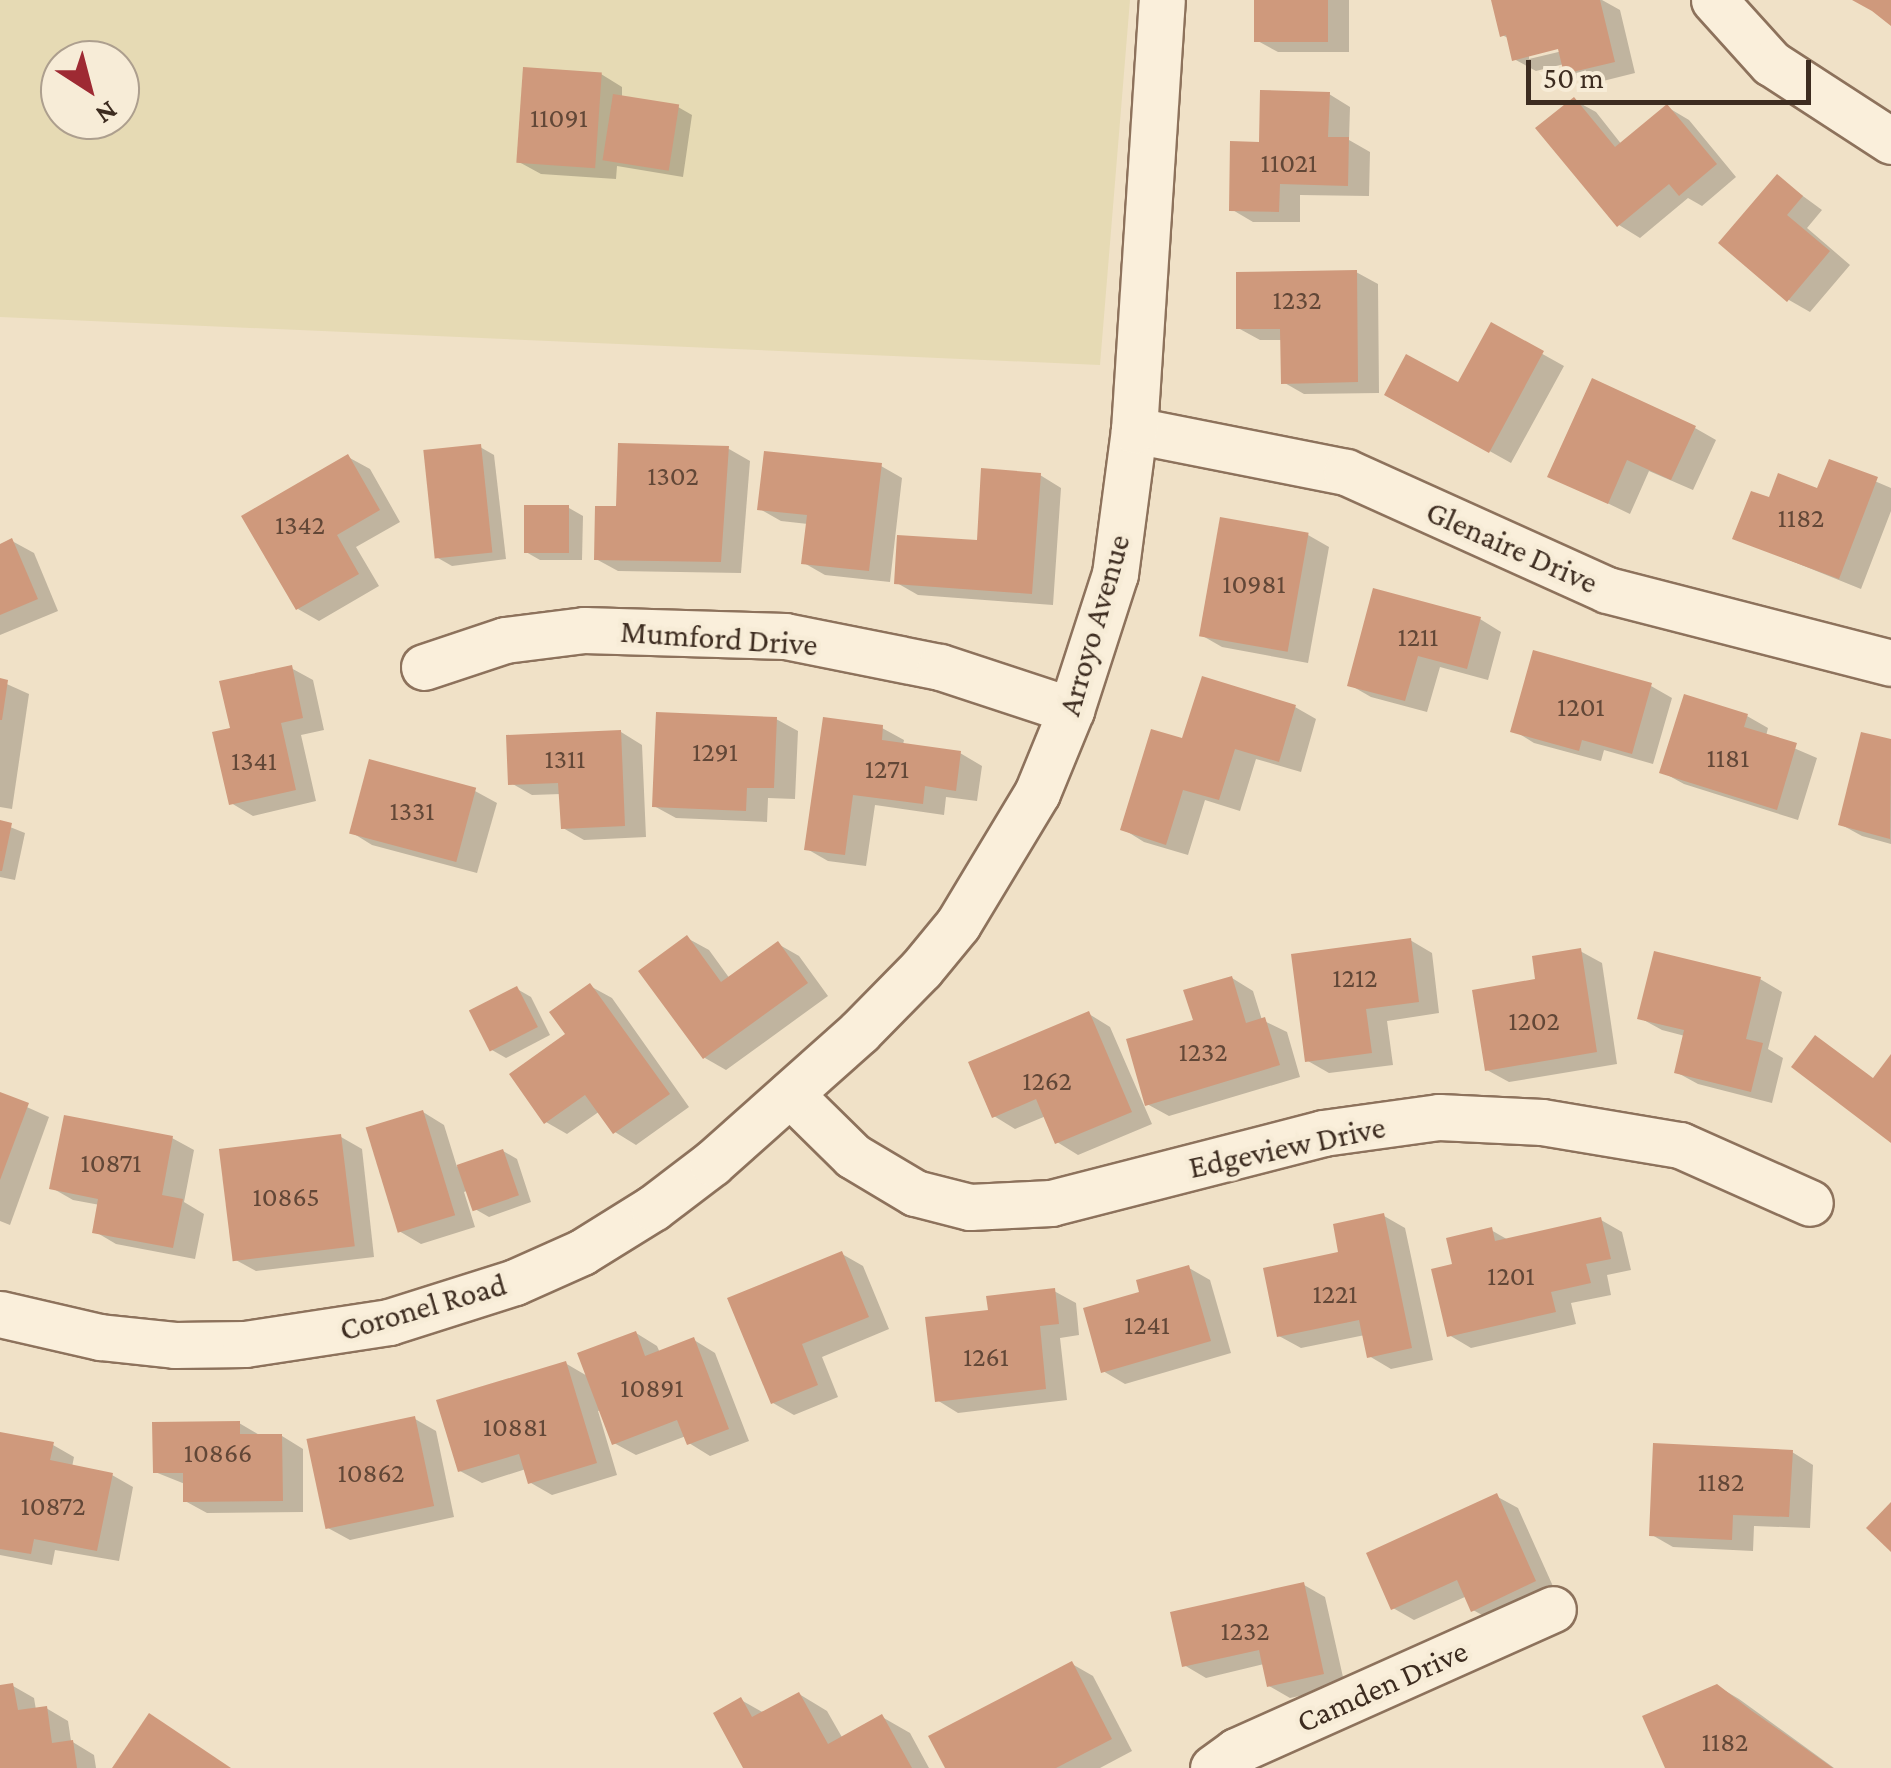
<!DOCTYPE html>
<style>
body{margin:0}
#map{position:relative;width:1891px;height:1768px;overflow:hidden;background:#f0e1c7;font-family:"Crimson Pro",serif}
div>[style]{position:absolute}
.farmland>*{inset:0;background:#e6dab4}
.shadow>*{inset:0;background:#0003}
.building>*{inset:0;background:#cf997c;transform-origin:0 0}
.roads{filter:drop-shadow(2px 0 #8d725c) drop-shadow(-2px 0 #8d725c) drop-shadow(0 2px #8d725c) drop-shadow(0 -2px #8d725c)}
.minor>*{height:45px;margin:-22.5px;padding:0 22.5px;transform-origin:22.5px;border-radius:22.5px;background:#faefdb}
span{translate:-50% -50%;white-space:nowrap;text-align:center;line-height:1.15;-webkit-text-stroke:9px #f7ecd7;paint-order:stroke}
.number-label{font-size:28px;color:#624737}
.number-label span{-webkit-text-stroke-width:0}
.street-label{font-size:32px;color:#3d2c20}
.north{position:absolute;left:40px;top:40px;width:100px;height:100px;box-sizing:border-box;background:#f7ecd7;border:2px solid #ad9f8e;border-radius:50%;rotate:144deg;font-size:28px;font-weight:700;line-height:40px;text-align:center;color:#3d2c20}
.north::after{content:'';display:block;margin:auto;width:35px;height:45px;background:#9e2a33;clip-path:polygon(50% 0,100% 100%,50% 72%,0 100%)}
.scale{position:absolute;left:1526px;top:60px;width:285px;height:45px;box-sizing:border-box;border:5px solid #3d2c20;border-top:0;padding-left:12px;font-size:30px;line-height:35px;white-space:nowrap;color:#3d2c20;-webkit-text-stroke:8px #f7ecd7;paint-order:stroke}
</style>
<div id="map">
<div class="farmland">
<div style="clip-path:polygon(evenodd,0 0,1130px 0,1100px 365px,0 317px,0 0,60px 60px,120px 60px,120px 120px,60px 120px,60px 60px)"></div>
</div>
<div class="shadow">
<div style="clip-path:polygon(1256px 0,1349px 0,1349px 52px,1278px 52px,1256px 40px)"></div>
<div style="clip-path:polygon(evenodd,1494px 0,1602px 0,1620px 10px,1635px 73px,1587px 85px,1566px 72px,1564px 64px,1536px 71px,1514px 59px,1510px 39px,1502px 35px,1494px 0,1570px 44px,1571px 49px,1529px 59px,1529px 54px,1570px 44px)"></div>
<div style="clip-path:polygon(601px 74px,622px 87px,622px 98px,678px 107px,692px 115px,683px 177px,617px 166px,616px 179px,541px 174px,519px 162px)"></div>
<div style="clip-path:polygon(1329px 94px,1350px 107px,1349px 140px,1370px 152px,1369px 196px,1300px 195px,1300px 222px,1253px 222px,1231px 209px,1261px 144px)"></div>
<div style="clip-path:polygon(1574px 100px,1596px 112px,1622px 145px,1667px 107px,1689px 120px,1736px 177px,1702px 206px,1688px 198px,1640px 238px,1619px 225px)"></div>
<div style="clip-path:polygon(1777px 177px,1822px 210px,1807px 228px,1850px 265px,1810px 312px,1789px 300px,1722px 243px)"></div>
<div style="clip-path:polygon(1356px 272px,1378px 284px,1379px 393px,1304px 394px,1283px 382px,1282px 340px,1260px 340px,1238px 328px)"></div>
<div style="clip-path:polygon(1492px 326px,1564px 366px,1511px 463px,1387px 394px,1459px 386px)"></div>
<div style="clip-path:polygon(1695px 428px,1716px 440px,1693px 490px,1649px 471px,1630px 514px,1551px 476px)"></div>
<div style="clip-path:polygon(480px 447px,494px 455px,506px 559px,452px 566px,438px 558px)"></div>
<div style="clip-path:polygon(729px 449px,750px 461px,741px 573px,618px 571px,596px 559px,619px 509px)"></div>
<div style="clip-path:polygon(348px 457px,370px 469px,400px 522px,356px 547px,379px 586px,319px 621px,298px 609px)"></div>
<div style="clip-path:polygon(1830px 462px,1891px 488px,1891px 511px,1861px 589px,1735px 538px,1770px 501px,1818px 491px)"></div>
<div style="clip-path:polygon(881px 466px,902px 478px,890px 582px,825px 575px,804px 563px,808px 524px,781px 521px,760px 509px)"></div>
<div style="clip-path:polygon(1040px 475px,1061px 488px,1053px 605px,918px 595px,897px 583px,979px 543px)"></div>
<div style="clip-path:polygon(569px 508px,583px 516px,582px 560px,540px 560px,526px 552px)"></div>
<div style="clip-path:polygon(1308px 535px,1329px 547px,1308px 663px,1222px 647px,1201px 635px)"></div>
<div style="clip-path:polygon(12px 541px,34px 553px,58px 611px,0 635px,0 546px)"></div>
<div style="clip-path:polygon(1480px 619px,1501px 632px,1488px 680px,1440px 667px,1427px 712px,1371px 697px,1350px 685px)"></div>
<div style="clip-path:polygon(291px 668px,313px 680px,324px 730px,301px 735px,316px 801px,253px 816px,231px 803px,233px 730px)"></div>
<div style="clip-path:polygon(0 681px,29px 694px,12px 809px,0 807px)"></div>
<div style="clip-path:polygon(1651px 686px,1672px 698px,1653px 764px,1604px 750px,1601px 761px,1534px 743px,1513px 730px)"></div>
<div style="clip-path:polygon(1295px 707px,1316px 719px,1301px 772px,1256px 759px,1240px 811px,1205px 800px,1188px 855px,1144px 842px,1123px 829px,1184px 742px)"></div>
<div style="clip-path:polygon(1747px 716px,1768px 728px,1766px 736px,1817px 758px,1798px 820px,1684px 784px,1662px 772px)"></div>
<div style="clip-path:polygon(776px 719px,798px 731px,795px 799px,768px 798px,767px 822px,676px 818px,654px 806px)"></div>
<div style="clip-path:polygon(882px 728px,904px 740px,903px 745px,960px 753px,982px 766px,977px 801px,946px 797px,944px 815px,875px 805px,866px 866px,828px 861px,807px 849px)"></div>
<div style="clip-path:polygon(621px 732px,642px 745px,646px 837px,584px 840px,563px 828px,561px 794px,532px 795px,511px 783px)"></div>
<div style="clip-path:polygon(1863px 735px,1891px 742px,1891px 844px,1862px 836px,1840px 824px)"></div>
<div style="clip-path:polygon(371px 762px,475px 791px,497px 803px,477px 873px,372px 845px,351px 832px)"></div>
<div style="clip-path:polygon(0 823px,25px 833px,15px 880px,0 877px)"></div>
<div style="clip-path:polygon(687px 938px,709px 950px,730px 979px,778px 944px,799px 956px,828px 996px,726px 1070px,705px 1058px)"></div>
<div style="clip-path:polygon(1410px 940px,1432px 953px,1439px 1013px,1387px 1021px,1393px 1065px,1329px 1073px,1308px 1061px)"></div>
<div style="clip-path:polygon(1580px 951px,1602px 963px,1617px 1064px,1509px 1082px,1487px 1070px,1538px 981px)"></div>
<div style="clip-path:polygon(1232px 978px,1253px 991px,1262px 1020px,1287px 1032px,1300px 1077px,1169px 1116px,1147px 1104px,1196px 1022px)"></div>
<div style="clip-path:polygon(1760px 979px,1782px 992px,1768px 1049px,1783px 1058px,1772px 1103px,1698px 1084px,1676px 1072px,1685px 1036px,1662px 1030px,1640px 1018px)"></div>
<div style="clip-path:polygon(590px 986px,612px 998px,689px 1107px,636px 1145px,615px 1132px,600px 1111px,567px 1134px,546px 1122px,568px 1035px)"></div>
<div style="clip-path:polygon(517px 989px,531px 997px,550px 1035px,506px 1058px,492px 1050px)"></div>
<div style="clip-path:polygon(1089px 1014px,1110px 1027px,1152px 1124px,1078px 1155px,1057px 1142px,1046px 1116px,1015px 1129px,994px 1116px)"></div>
<div style="clip-path:polygon(0 1095px,49px 1117px,10px 1225px,0 1221px)"></div>
<div style="clip-path:polygon(423px 1112px,444px 1125px,457px 1167px,503px 1151px,517px 1159px,531px 1202px,489px 1217px,475px 1209px,469px 1190px,464px 1192px,475px 1227px,421px 1244px,399px 1231px)"></div>
<div style="clip-path:polygon(341px 1137px,362px 1149px,374px 1257px,256px 1271px,234px 1259px)"></div>
<div style="clip-path:polygon(172px 1138px,194px 1150px,184px 1202px,204px 1214px,195px 1259px,116px 1244px,94px 1231px,100px 1205px,73px 1200px,52px 1188px)"></div>
<div style="clip-path:polygon(1384px 1216px,1405px 1228px,1433px 1360px,1391px 1369px,1369px 1356px,1365px 1335px,1301px 1348px,1279px 1336px,1341px 1254px)"></div>
<div style="clip-path:polygon(1601px 1220px,1622px 1232px,1631px 1270px,1607px 1275px,1611px 1295px,1571px 1303px,1576px 1324px,1471px 1348px,1449px 1335px,1455px 1266px,1491px 1230px,1510px 1241px)"></div>
<div style="clip-path:polygon(842px 1254px,863px 1266px,889px 1329px,822px 1357px,838px 1397px,794px 1415px,773px 1403px)"></div>
<div style="clip-path:polygon(1189px 1268px,1210px 1280px,1231px 1353px,1125px 1384px,1103px 1371px,1142px 1294px)"></div>
<div style="clip-path:polygon(1054px 1291px,1076px 1303px,1079px 1335px,1060px 1338px,1067px 1400px,958px 1413px,937px 1400px,991px 1312px)"></div>
<div style="clip-path:polygon(636px 1333px,657px 1346px,660px 1353px,694px 1340px,715px 1353px,749px 1441px,710px 1456px,689px 1443px,686px 1436px,636px 1455px,614px 1443px,602px 1410px,598px 1411px,617px 1475px,552px 1495px,531px 1483px,526px 1469px,482px 1483px,460px 1471px,565px 1363px,589px 1377px)"></div>
<div style="clip-path:polygon(415px 1419px,436px 1431px,454px 1517px,350px 1540px,328px 1528px)"></div>
<div style="clip-path:polygon(239px 1423px,261px 1436px,282px 1436px,303px 1449px,303px 1512px,207px 1513px,185px 1501px,185px 1484px,155px 1472px)"></div>
<div style="clip-path:polygon(0 1435px,53px 1445px,74px 1457px,72px 1467px,112px 1475px,133px 1487px,119px 1561px,55px 1550px,52px 1565px,0 1555px)"></div>
<div style="clip-path:polygon(1792px 1452px,1813px 1465px,1810px 1528px,1754px 1526px,1753px 1551px,1673px 1547px,1652px 1535px)"></div>
<div style="clip-path:polygon(1496px 1496px,1518px 1508px,1556px 1593px,1495px 1622px,1473px 1610px,1467px 1596px,1414px 1620px,1393px 1608px)"></div>
<div style="clip-path:polygon(1304px 1585px,1325px 1597px,1345px 1686px,1290px 1698px,1269px 1686px,1264px 1664px,1206px 1678px,1184px 1665px)"></div>
<div style="clip-path:polygon(1072px 1664px,1093px 1676px,1132px 1751px,1100px 1768px,948px 1768px)"></div>
<div style="clip-path:polygon(13px 1686px,34px 1698px,36px 1710px,46px 1708px,68px 1721px,71px 1741px,94px 1755px,96px 1768px,0 1768px,0 1688px)"></div>
<div style="clip-path:polygon(1717px 1686px,1739px 1699px,1834px 1768px,1667px 1768px)"></div>
<div style="clip-path:polygon(799px 1694px,827px 1711px,843px 1739px,882px 1717px,910px 1733px,929px 1768px,746px 1768px,741px 1700px,764px 1713px)"></div>
</div>
<div class="building">
<div style="left:1254px;top:0;width:74px;height:42px"></div>
<div style="clip-path:polygon(1491px 0,1600px 0,1615px 62px,1564px 74px,1558px 49px,1512px 61px,1506px 35px,1500px 37px)"></div>
<div style="clip-path:polygon(1852px 0,1891px 0,1891px 26px,1872px 11px)"></div>
<div style="left:523px;top:67px;width:79px;height:96px;rotate:4deg"></div>
<div style="clip-path:polygon(1260px 90px,1330px 92px,1328px 137px,1349px 137px,1348px 186px,1280px 184px,1279px 212px,1229px 211px,1230px 141px,1259px 142px)"></div>
<div style="left:613px;top:94px;width:67px;height:67px;rotate:9deg"></div>
<div style="clip-path:polygon(1574px 97px,1615px 147px,1667px 104px,1717px 164px,1679px 196px,1669px 184px,1617px 227px,1535px 128px)"></div>
<div style="clip-path:polygon(1777px 174px,1803px 196px,1787px 215px,1830px 251px,1787px 302px,1718px 243px)"></div>
<div style="clip-path:polygon(1357px 270px,1358px 382px,1281px 384px,1280px 329px,1236px 329px,1236px 272px)"></div>
<div style="clip-path:polygon(1491px 322px,1544px 351px,1489px 453px,1384px 395px,1406px 354px,1458px 382px)"></div>
<div style="clip-path:polygon(1592px 378px,1696px 426px,1671px 480px,1627px 460px,1608px 504px,1547px 477px)"></div>
<div style="clip-path:polygon(618px 443px,729px 446px,721px 562px,594px 560px,595px 506px,616px 506px)"></div>
<div style="left:481px;top:444px;width:109px;height:58px;rotate:84deg"></div>
<div style="clip-path:polygon(764px 451px,882px 463px,869px 571px,801px 564px,807px 515px,757px 510px)"></div>
<div style="clip-path:polygon(348px 454px,380px 510px,337px 535px,359px 574px,296px 610px,241px 516px)"></div>
<div style="clip-path:polygon(1829px 459px,1878px 477px,1839px 579px,1732px 539px,1751px 491px,1769px 497px,1778px 473px,1817px 488px)"></div>
<div style="clip-path:polygon(981px 468px,1041px 473px,1032px 594px,894px 584px,897px 535px,977px 540px)"></div>
<div style="left:569px;top:505px;width:48px;height:45px;rotate:90deg"></div>
<div style="left:1220px;top:517px;width:90px;height:121px;rotate:10deg"></div>
<div style="clip-path:polygon(12px 538px,38px 599px,0 615px,0 544px)"></div>
<div style="clip-path:polygon(1373px 588px,1481px 617px,1467px 669px,1418px 656px,1405px 701px,1347px 686px)"></div>
<div style="clip-path:polygon(1533px 650px,1652px 683px,1632px 754px,1582px 740px,1579px 751px,1510px 732px)"></div>
<div style="clip-path:polygon(292px 665px,303px 718px,281px 723px,296px 790px,229px 805px,212px 732px,230px 728px,219px 681px)"></div>
<div style="clip-path:polygon(1202px 676px,1296px 705px,1279px 762px,1235px 749px,1219px 800px,1183px 790px,1166px 845px,1120px 830px,1151px 729px,1182px 738px)"></div>
<div style="clip-path:polygon(0 678px,8px 680px,2px 720px,0 720px)"></div>
<div style="clip-path:polygon(1684px 694px,1748px 714px,1744px 727px,1797px 743px,1777px 810px,1659px 773px)"></div>
<div style="clip-path:polygon(656px 712px,777px 717px,774px 788px,747px 788px,746px 811px,652px 807px)"></div>
<div style="clip-path:polygon(823px 717px,883px 725px,882px 740px,961px 751px,956px 791px,925px 786px,923px 804px,853px 795px,845px 855px,804px 850px)"></div>
<div style="clip-path:polygon(621px 730px,625px 826px,561px 829px,558px 783px,508px 785px,506px 735px)"></div>
<div style="clip-path:polygon(1861px 732px,1891px 739px,1890px 839px,1838px 825px)"></div>
<div style="left:369px;top:759px;width:111px;height:77px;rotate:15deg"></div>
<div style="clip-path:polygon(0 820px,12px 823px,2px 871px,0 871px)"></div>
<div style="clip-path:polygon(687px 935px,721px 982px,778px 941px,808px 983px,703px 1059px,638px 971px)"></div>
<div style="clip-path:polygon(1411px 938px,1419px 1002px,1366px 1009px,1372px 1053px,1305px 1062px,1291px 954px)"></div>
<div style="clip-path:polygon(1581px 948px,1597px 1052px,1485px 1071px,1472px 990px,1535px 979px,1532px 956px)"></div>
<div style="clip-path:polygon(1654px 951px,1761px 977px,1746px 1039px,1763px 1043px,1751px 1092px,1674px 1073px,1684px 1030px,1637px 1019px)"></div>
<div style="clip-path:polygon(1232px 976px,1246px 1023px,1265px 1017px,1280px 1065px,1145px 1106px,1126px 1039px,1193px 1020px,1183px 990px)"></div>
<div style="clip-path:polygon(590px 983px,670px 1094px,613px 1134px,585px 1095px,544px 1124px,509px 1074px,565px 1034px,549px 1012px)"></div>
<div style="left:517px;top:986px;width:46px;height:54px;rotate:63deg"></div>
<div style="clip-path:polygon(1089px 1011px,1132px 1112px,1055px 1144px,1036px 1099px,992px 1118px,968px 1062px)"></div>
<div style="clip-path:polygon(1815px 1035px,1873px 1078px,1891px 1054px,1891px 1143px,1791px 1067px)"></div>
<div style="clip-path:polygon(0 1092px,29px 1103px,0 1180px)"></div>
<div style="left:423px;top:1110px;width:110px;height:60px;rotate:73deg"></div>
<div style="clip-path:polygon(64px 1115px,173px 1136px,162px 1195px,183px 1199px,173px 1248px,92px 1233px,98px 1199px,49px 1189px)"></div>
<div style="left:341px;top:1134px;width:113px;height:123px;rotate:83deg"></div>
<div style="left:503px;top:1149px;width:49px;height:49px;rotate:71deg"></div>
<div style="clip-path:polygon(1384px 1213px,1412px 1348px,1367px 1358px,1359px 1320px,1277px 1337px,1263px 1268px,1338px 1252px,1333px 1224px)"></div>
<div style="clip-path:polygon(1601px 1217px,1611px 1259px,1586px 1264px,1591px 1283px,1551px 1292px,1556px 1312px,1447px 1337px,1431px 1269px,1452px 1264px,1446px 1238px,1492px 1227px,1495px 1241px)"></div>
<div style="clip-path:polygon(842px 1251px,869px 1317px,802px 1344px,818px 1385px,771px 1404px,727px 1298px)"></div>
<div style="clip-path:polygon(1189px 1265px,1211px 1341px,1101px 1373px,1083px 1308px,1139px 1292px,1136px 1280px)"></div>
<div style="clip-path:polygon(1055px 1288px,1059px 1324px,1040px 1326px,1046px 1389px,935px 1402px,925px 1317px,988px 1310px,986px 1296px)"></div>
<div style="clip-path:polygon(636px 1331px,645px 1356px,694px 1337px,729px 1429px,687px 1445px,677px 1420px,612px 1445px,577px 1353px)"></div>
<div style="clip-path:polygon(566px 1361px,597px 1463px,528px 1484px,519px 1454px,458px 1472px,436px 1400px)"></div>
<div style="left:415px;top:1416px;width:92px;height:111px;rotate:78deg"></div>
<div style="clip-path:polygon(240px 1421px,240px 1434px,282px 1434px,283px 1501px,183px 1502px,183px 1473px,153px 1473px,152px 1422px)"></div>
<div style="clip-path:polygon(0 1432px,54px 1442px,50px 1460px,113px 1473px,97px 1551px,34px 1539px,31px 1554px,0 1549px)"></div>
<div style="clip-path:polygon(1653px 1443px,1793px 1450px,1789px 1517px,1733px 1515px,1732px 1540px,1649px 1536px)"></div>
<div style="clip-path:polygon(1497px 1493px,1536px 1581px,1471px 1612px,1457px 1580px,1391px 1610px,1366px 1553px)"></div>
<div style="clip-path:polygon(1891px 1502px,1891px 1552px,1866px 1528px)"></div>
<div style="clip-path:polygon(1304px 1582px,1324px 1674px,1267px 1687px,1259px 1650px,1182px 1667px,1170px 1612px)"></div>
<div style="clip-path:polygon(1072px 1661px,1112px 1739px,1056px 1768px,945px 1768px,928px 1736px)"></div>
<div style="clip-path:polygon(13px 1683px,18px 1710px,47px 1706px,52px 1743px,73px 1740px,77px 1768px,0 1768px,0 1685px)"></div>
<div style="clip-path:polygon(1717px 1684px,1752px 1711px,1833px 1768px,1665px 1768px,1642px 1716px)"></div>
<div style="clip-path:polygon(799px 1692px,828px 1744px,882px 1714px,912px 1768px,743px 1768px,713px 1713px,741px 1697px,752px 1717px)"></div>
<div style="clip-path:polygon(149px 1713px,231px 1768px,112px 1768px)"></div>
</div>
<div class="roads">
<div class="minor">
<div style="left:1714px;top:0;width:85px;rotate:47.9deg"></div>
<div style="left:1771px;top:63px;width:143px;rotate:33deg"></div>
<div style="left:1134px;top:430px;width:216px;rotate:11.2deg"></div>
<div style="left:1346px;top:472px;width:286px;rotate:24.3deg"></div>
<div style="left:1607px;top:590px;width:293px;rotate:14.4deg"></div>
<div style="left:424px;top:667px;width:85px;rotate:-18.4deg"></div>
<div style="left:505px;top:640px;width:80px;rotate:-7.2deg"></div>
<div style="left:584px;top:630px;width:201px;rotate:1.7deg"></div>
<div style="left:785px;top:636px;width:158px;rotate:11.3deg"></div>
<div style="left:940px;top:667px;width:138px;rotate:18.2deg"></div>
<div style="left:790px;top:1094px;width:88px;rotate:44.5deg"></div>
<div style="left:853px;top:1156px;width:72px;rotate:30.8deg"></div>
<div style="left:915px;top:1193px;width:57px;rotate:14.3deg"></div>
<div style="left:970px;top:1207px;width:81px;rotate:-2.8deg"></div>
<div style="left:1051px;top:1203px;width:281px;rotate:-14.4deg"></div>
<div style="left:1323px;top:1133px;width:117px;rotate:-7.9deg"></div>
<div style="left:1439px;top:1117px;width:103px;rotate:2.8deg"></div>
<div style="left:1542px;top:1122px;width:140px;rotate:9.5deg"></div>
<div style="left:1680px;top:1145px;width:142px;rotate:24deg"></div>
<div style="left:0;top:1314px;width:103px;rotate:13deg"></div>
<div style="left:100px;top:1337px;width:75px;rotate:6.1deg"></div>
<div style="left:175px;top:1345px;width:70px;rotate:-0.8deg"></div>
<div style="left:245px;top:1344px;width:146px;rotate:-8.7deg"></div>
<div style="left:389px;top:1322px;width:132px;rotate:-17.6deg"></div>
<div style="left:515px;top:1282px;width:73px;rotate:-24.1deg"></div>
<div style="left:582px;top:1252px;width:84px;rotate:-31.8deg"></div>
<div style="left:653px;top:1208px;width:74px;rotate:-37.3deg"></div>
<div style="left:712px;top:1163px;width:197px;rotate:-41.7deg"></div>
<div style="left:859px;top:1032px;width:88px;rotate:-45.5deg"></div>
<div style="left:921px;top:969px;width:58px;rotate:-50.6deg"></div>
<div style="left:958px;top:924px;width:153px;rotate:-58.9deg"></div>
<div style="left:1037px;top:793px;width:90px;rotate:-67.7deg"></div>
<div style="left:1071px;top:710px;width:143px;rotate:-72.1deg"></div>
<div style="left:1115px;top:574px;width:145px;rotate:-82.5deg"></div>
<div style="left:1134px;top:430px;width:431px;rotate:-86.3deg"></div>
<div style="left:1213px;top:1768px;width:29px;rotate:-36deg"></div>
<div style="left:1236px;top:1751px;width:347px;rotate:-24.1deg"></div>
</div>
</div>
<div class="number-label">
<span style="left:559px;top:118px">11091</span>
<span style="left:1289px;top:163px">11021</span>
<span style="left:1297px;top:300px">1232</span>
<span style="left:673px;top:476px">1302</span>
<span style="left:1801px;top:518px">1182</span>
<span style="left:300px;top:525px">1342</span>
<span style="left:1254px;top:584px">10981</span>
<span style="left:1418px;top:637px">1211</span>
<span style="left:1581px;top:707px">1201</span>
<span style="left:715px;top:752px">1291</span>
<span style="left:1728px;top:758px">1181</span>
<span style="left:565px;top:759px">1311</span>
<span style="left:254px;top:761px">1341</span>
<span style="left:887px;top:769px">1271</span>
<span style="left:412px;top:811px">1331</span>
<span style="left:1355px;top:978px">1212</span>
<span style="left:1534px;top:1021px">1202</span>
<span style="left:1203px;top:1052px">1232</span>
<span style="left:1047px;top:1081px">1262</span>
<span style="left:111px;top:1163px">10871</span>
<span style="left:286px;top:1197px">10865</span>
<span style="left:1511px;top:1276px">1201</span>
<span style="left:1335px;top:1294px">1221</span>
<span style="left:1147px;top:1325px">1241</span>
<span style="left:986px;top:1357px">1261</span>
<span style="left:652px;top:1388px">10891</span>
<span style="left:515px;top:1427px">10881</span>
<span style="left:218px;top:1453px">10866</span>
<span style="left:371px;top:1473px">10862</span>
<span style="left:1721px;top:1482px">1182</span>
<span style="left:53px;top:1506px">10872</span>
<span style="left:1245px;top:1631px">1232</span>
<span style="left:1725px;top:1742px">1182</span>
</div>
<div class="street-label">
<span style="left:1512px;top:547px;rotate:24deg">Glenaire Drive</span>
<span style="left:1094px;top:625px;rotate:-74deg">Arroyo Avenue</span>
<span style="left:719px;top:638px;rotate:4deg">Mumford Drive</span>
<span style="left:1287px;top:1147px;rotate:-12deg">Edgeview Drive</span>
<span style="left:423px;top:1307px;rotate:-16deg">Coronel Road</span>
<span style="left:1382px;top:1686px;rotate:-24deg">Camden Drive</span>
</div>
<div class="north">N</div>
<div class="scale">50 m</div>
</div>
